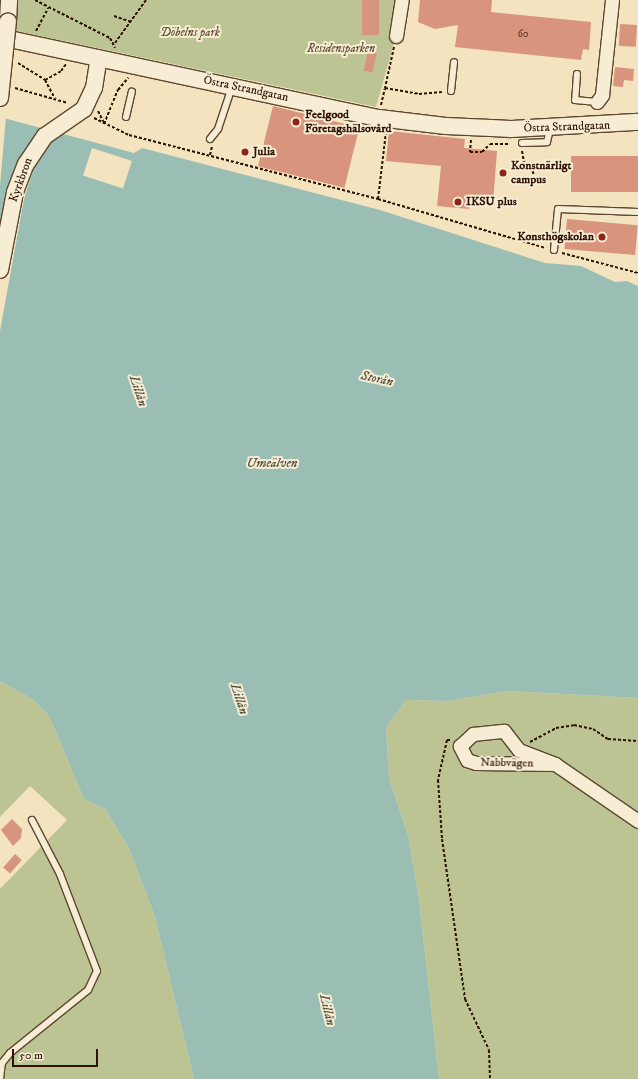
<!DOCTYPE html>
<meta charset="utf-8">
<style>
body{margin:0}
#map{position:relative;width:638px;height:1079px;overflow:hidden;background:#f3e3bf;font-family:"IM FELL DW Pica",serif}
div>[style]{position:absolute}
.green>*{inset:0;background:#bbc492}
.water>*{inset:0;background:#9bbeb4}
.pier>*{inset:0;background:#f3e3bf;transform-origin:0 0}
.building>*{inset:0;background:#d8947c;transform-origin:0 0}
.path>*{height:2px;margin-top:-1px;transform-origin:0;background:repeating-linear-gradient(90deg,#2e1100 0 3px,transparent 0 5px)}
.roads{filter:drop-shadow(1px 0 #5f4630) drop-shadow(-1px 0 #5f4630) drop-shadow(0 1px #5f4630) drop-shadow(0 -1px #5f4630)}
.service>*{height:6px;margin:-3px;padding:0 3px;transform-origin:3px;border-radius:3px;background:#f7edd5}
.minor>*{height:13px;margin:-6.5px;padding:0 6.5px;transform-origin:6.5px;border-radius:6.5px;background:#f7edd5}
.tertiary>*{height:16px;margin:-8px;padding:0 8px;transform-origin:8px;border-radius:8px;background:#f7edd5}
.bridges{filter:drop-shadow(1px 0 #5f4630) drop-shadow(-1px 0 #5f4630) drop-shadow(0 1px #5f4630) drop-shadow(0 -1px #5f4630)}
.tertiary-bridge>*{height:16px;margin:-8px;padding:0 8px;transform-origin:8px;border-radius:8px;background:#f7edd5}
.dots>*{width:11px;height:11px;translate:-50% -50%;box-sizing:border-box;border:2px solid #f7edd5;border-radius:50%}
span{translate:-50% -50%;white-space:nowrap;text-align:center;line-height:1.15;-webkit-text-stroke:4px #f7edd5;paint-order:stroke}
.number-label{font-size:10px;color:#58321f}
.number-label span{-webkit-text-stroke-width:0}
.park-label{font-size:12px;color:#5f5033;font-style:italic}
.street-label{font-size:12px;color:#2e1100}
.poi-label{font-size:12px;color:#2e1100;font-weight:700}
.left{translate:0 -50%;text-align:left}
.right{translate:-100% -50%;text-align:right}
.water-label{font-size:13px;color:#544e3f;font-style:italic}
.scale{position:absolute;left:12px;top:1049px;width:86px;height:18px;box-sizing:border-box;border:2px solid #2e1100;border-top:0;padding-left:5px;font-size:12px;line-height:14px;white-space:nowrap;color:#2e1100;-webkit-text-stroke:3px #f7edd5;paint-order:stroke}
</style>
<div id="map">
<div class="green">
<div style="clip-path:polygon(14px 0,402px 0,396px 36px,376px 107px,13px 30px)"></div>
<div style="clip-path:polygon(0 681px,32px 699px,49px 716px,84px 799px,105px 809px,129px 848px,155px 917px,194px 1079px,0 1079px,0 889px,67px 820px,30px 786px,0 817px)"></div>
<div style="clip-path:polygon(507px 691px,638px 698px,638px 1079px,439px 1079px,419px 900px,408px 835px,389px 778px,386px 727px,406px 700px,448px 701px)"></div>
</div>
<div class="water">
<div style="clip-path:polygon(0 117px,134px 153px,142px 148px,380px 210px,545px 263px,581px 266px,615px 282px,627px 281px,638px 286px,638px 698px,507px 691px,448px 701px,406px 700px,386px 727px,389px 778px,408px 835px,419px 900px,439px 1079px,194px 1079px,155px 917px,129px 848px,105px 809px,84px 799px,49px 716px,32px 699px,0 681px)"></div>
</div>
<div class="pier">
<div style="clip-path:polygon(0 115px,6px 116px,0 186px)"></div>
<div style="clip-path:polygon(52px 138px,36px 161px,24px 199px,0 331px,0 256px,15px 188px)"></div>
<div style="left:92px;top:148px;width:42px;height:29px;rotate:18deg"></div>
</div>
<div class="building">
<div style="left:362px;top:0;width:17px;height:35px"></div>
<div style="clip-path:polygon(420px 0,492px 0,491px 12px,591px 22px,589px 50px,583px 49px,581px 60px,455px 47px,458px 25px,435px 29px,418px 22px)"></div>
<div style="left:620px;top:24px;width:17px;height:22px;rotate:3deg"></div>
<div style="left:368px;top:51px;width:9px;height:20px;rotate:13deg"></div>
<div style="clip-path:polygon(615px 67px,634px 69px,633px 81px,624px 80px,623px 87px,613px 86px)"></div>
<div style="left:273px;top:106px;width:89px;height:62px;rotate:14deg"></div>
<div style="clip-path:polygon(389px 131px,465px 139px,464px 148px,497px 151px,493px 203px,470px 201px,469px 209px,437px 206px,441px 166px,386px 161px)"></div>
<div style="left:638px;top:156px;width:36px;height:67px;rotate:90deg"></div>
<div style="left:567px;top:219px;width:71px;height:30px;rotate:5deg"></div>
<div style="clip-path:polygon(12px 819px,22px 829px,21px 838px,13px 846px,1px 830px)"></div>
<div style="left:15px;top:854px;width:9px;height:18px;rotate:41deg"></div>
</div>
<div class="path">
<div style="left:35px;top:0;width:84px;rotate:26.9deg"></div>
<div style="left:110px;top:38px;width:11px;rotate:63deg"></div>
<div style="left:114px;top:16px;width:18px;rotate:19deg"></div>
<div style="left:36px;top:31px;width:26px;rotate:-62deg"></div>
<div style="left:115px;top:43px;width:53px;rotate:-54.2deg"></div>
<div style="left:394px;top:47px;width:42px;rotate:102.4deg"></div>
<div style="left:385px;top:88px;width:35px;rotate:10deg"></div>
<div style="left:419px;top:94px;width:23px;rotate:-5deg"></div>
<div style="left:18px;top:63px;width:32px;rotate:32deg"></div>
<div style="left:45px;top:80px;width:21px;rotate:62deg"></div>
<div style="left:45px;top:80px;width:18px;rotate:-29deg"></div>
<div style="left:61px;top:71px;width:9px;rotate:-54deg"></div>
<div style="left:15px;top:88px;width:55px;rotate:15.8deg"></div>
<div style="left:381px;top:105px;width:17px;rotate:-77deg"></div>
<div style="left:98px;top:111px;width:13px;rotate:63deg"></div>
<div style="left:94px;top:118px;width:39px;rotate:26deg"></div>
<div style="left:129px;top:135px;width:257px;rotate:14.4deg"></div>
<div style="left:378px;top:199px;width:175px;rotate:16.3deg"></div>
<div style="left:104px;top:124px;width:37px;rotate:-68deg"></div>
<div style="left:118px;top:90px;width:16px;rotate:-50deg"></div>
<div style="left:471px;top:140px;width:12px;rotate:95deg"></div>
<div style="left:470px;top:152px;width:12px"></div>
<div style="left:482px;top:152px;width:11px;rotate:-45deg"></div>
<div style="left:490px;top:144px;width:18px"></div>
<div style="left:522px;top:151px;width:11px;rotate:80deg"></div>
<div style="left:524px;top:162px;width:13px;rotate:45deg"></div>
<div style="left:533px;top:171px;width:14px;rotate:86deg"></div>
<div style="left:210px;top:155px;width:9px;rotate:-77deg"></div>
<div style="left:378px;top:199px;width:67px;rotate:-83.2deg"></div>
<div style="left:562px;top:253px;width:79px;rotate:14.7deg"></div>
<div style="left:450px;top:740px;width:3px;rotate:180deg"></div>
<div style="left:447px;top:740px;width:41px;rotate:102.7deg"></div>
<div style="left:438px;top:780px;width:59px;rotate:86.1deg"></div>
<div style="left:442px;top:839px;width:162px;rotate:81.8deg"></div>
<div style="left:465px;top:999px;width:56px;rotate:64.8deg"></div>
<div style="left:489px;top:1050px;width:29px;rotate:88deg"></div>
<div style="left:530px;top:742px;width:30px;rotate:-28deg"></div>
<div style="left:556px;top:728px;width:18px;rotate:-9deg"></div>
<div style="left:574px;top:725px;width:19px;rotate:12deg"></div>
<div style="left:593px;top:729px;width:18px;rotate:34deg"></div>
<div style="left:608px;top:739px;width:30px;rotate:4deg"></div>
</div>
<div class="roads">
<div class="service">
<div style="left:577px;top:74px;width:26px;rotate:94deg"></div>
<div style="left:575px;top:100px;width:22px;rotate:5deg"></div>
<div style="left:451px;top:91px;width:29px;rotate:-84deg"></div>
<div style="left:126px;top:117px;width:26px;rotate:-77deg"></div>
<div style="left:210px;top:139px;width:13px;rotate:-51deg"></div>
<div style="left:218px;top:129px;width:44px;rotate:-71.6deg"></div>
<div style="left:522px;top:143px;width:25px;rotate:-2deg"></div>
<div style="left:547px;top:142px;width:13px;rotate:-77deg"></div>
<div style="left:554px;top:250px;width:41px;rotate:-84.4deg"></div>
<div style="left:558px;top:209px;width:80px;rotate:2.1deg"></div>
<div style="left:0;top:1079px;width:16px;rotate:-83deg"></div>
<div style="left:2px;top:1063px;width:13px;rotate:-51deg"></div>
<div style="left:10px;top:1053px;width:100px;rotate:-38.9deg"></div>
<div style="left:88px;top:990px;width:21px;rotate:-65deg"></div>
<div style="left:97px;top:971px;width:104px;rotate:-110.9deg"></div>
<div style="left:60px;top:874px;width:61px;rotate:-117.4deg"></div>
</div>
<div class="minor">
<div style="left:396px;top:36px;width:36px;rotate:-81deg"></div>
<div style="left:597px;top:102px;width:9px;rotate:-54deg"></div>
<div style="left:602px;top:95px;width:96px;rotate:-84deg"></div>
<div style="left:555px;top:764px;width:79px;rotate:-179.3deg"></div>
<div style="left:476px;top:763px;width:9px;rotate:-162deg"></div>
<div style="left:467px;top:760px;width:16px;rotate:-117deg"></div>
<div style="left:460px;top:746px;width:18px;rotate:-43deg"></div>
<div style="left:473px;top:734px;width:31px;rotate:-6deg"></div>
<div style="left:504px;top:731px;width:24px;rotate:52deg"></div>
<div style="left:519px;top:750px;width:39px;rotate:21deg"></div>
<div style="left:555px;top:764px;width:101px;rotate:34.5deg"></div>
</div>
<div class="tertiary">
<div style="left:8px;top:21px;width:21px;rotate:-87deg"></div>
<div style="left:0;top:37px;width:388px;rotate:12.1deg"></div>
<div style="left:379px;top:118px;width:67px;rotate:6.8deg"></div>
<div style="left:446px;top:126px;width:65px;rotate:2.6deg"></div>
<div style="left:511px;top:129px;width:127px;rotate:-3.2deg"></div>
<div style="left:0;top:270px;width:79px;rotate:-79.1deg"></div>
<div style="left:15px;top:192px;width:30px;rotate:-69deg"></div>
<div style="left:26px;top:164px;width:34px;rotate:-56deg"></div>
<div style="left:45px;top:136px;width:47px;rotate:-34.7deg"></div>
<div style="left:84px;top:109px;width:23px;rotate:-65deg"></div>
<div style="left:94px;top:88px;width:30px;rotate:-81deg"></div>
</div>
</div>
<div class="bridges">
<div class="tertiary-bridge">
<div style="left:0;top:98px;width:77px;rotate:-84.1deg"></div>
</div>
</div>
<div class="dots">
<div style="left:296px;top:122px;background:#8f2418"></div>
<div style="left:245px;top:152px;background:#8f2418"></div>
<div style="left:503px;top:173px;background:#8f2418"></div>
<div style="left:458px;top:202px;background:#8f2418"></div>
<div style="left:602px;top:237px;background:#8f2418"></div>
</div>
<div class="number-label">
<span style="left:523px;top:35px">60</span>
</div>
<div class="park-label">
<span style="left:190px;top:33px">Döbelns park</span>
<span style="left:341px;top:49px">Residensparken</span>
</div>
<div class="street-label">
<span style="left:246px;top:89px;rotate:12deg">Östra Strandgatan</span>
<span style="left:567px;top:127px;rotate:-2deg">Östra Strandgatan</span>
<span style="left:21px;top:180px;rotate:-70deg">Kyrkbron</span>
<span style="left:507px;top:763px;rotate:1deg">Nabbvägen</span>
</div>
<div class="poi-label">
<span class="left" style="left:305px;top:122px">Feelgood<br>Företagshälsovård</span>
<span class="left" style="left:253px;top:152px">Julia</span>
<span class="left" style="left:511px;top:173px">Konstnärligt<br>campus</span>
<span class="left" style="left:466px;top:202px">IKSU plus</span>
<span class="right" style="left:594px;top:237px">Konsthögskolan</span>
</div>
<div class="water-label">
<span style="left:377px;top:379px;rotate:12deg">Storån</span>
<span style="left:138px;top:391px;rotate:72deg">Lillån</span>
<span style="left:272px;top:463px">Umeälven</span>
<span style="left:239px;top:699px;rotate:72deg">Lillån</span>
<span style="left:327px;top:1010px;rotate:77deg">Lillån</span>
</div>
<div class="scale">50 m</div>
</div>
